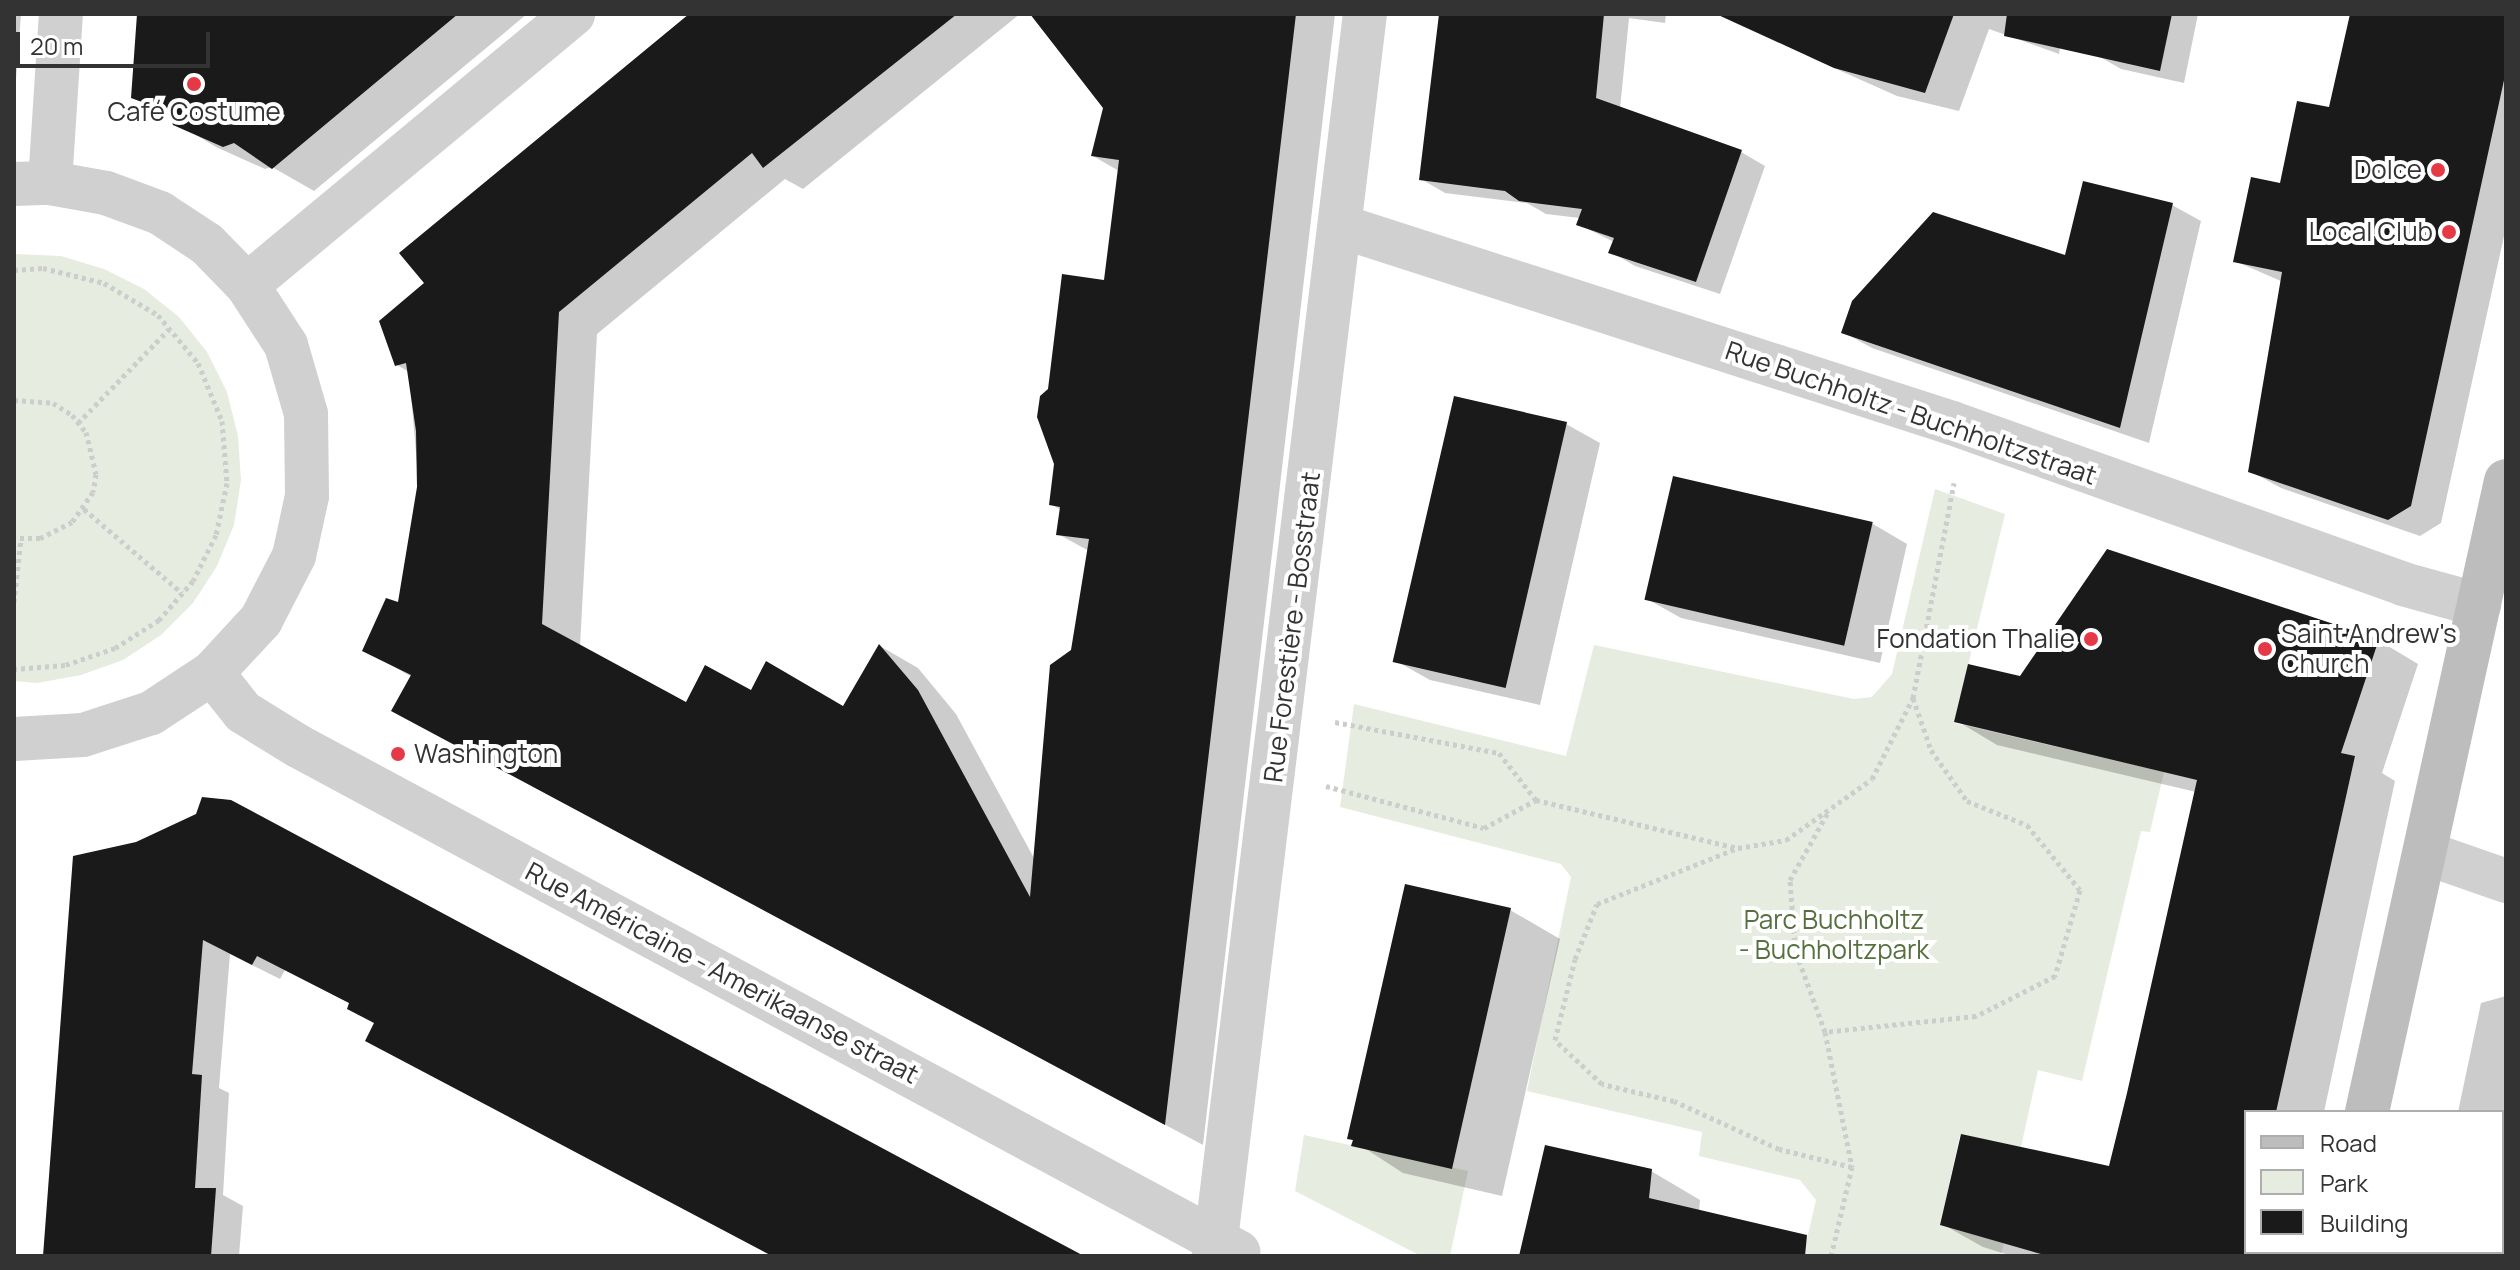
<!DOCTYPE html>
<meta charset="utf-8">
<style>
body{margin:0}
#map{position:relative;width:2520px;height:1270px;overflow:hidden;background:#fff;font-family:Manrope,sans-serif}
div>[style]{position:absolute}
.green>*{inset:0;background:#e6ecdf}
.shadow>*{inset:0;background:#0003}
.building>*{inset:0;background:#1a1a1a;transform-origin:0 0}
.path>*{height:5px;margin-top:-2.5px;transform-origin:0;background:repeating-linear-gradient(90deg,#cdcdcd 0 4px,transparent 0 8px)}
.street>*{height:44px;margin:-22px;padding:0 22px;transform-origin:22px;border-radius:22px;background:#d0d0d0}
.secondary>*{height:44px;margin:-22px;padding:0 22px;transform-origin:22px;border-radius:22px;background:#bdbdbd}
.dots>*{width:22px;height:22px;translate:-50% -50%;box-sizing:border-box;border:4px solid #fff;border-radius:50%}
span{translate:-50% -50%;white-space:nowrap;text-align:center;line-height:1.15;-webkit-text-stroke:8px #fff;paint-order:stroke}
.poi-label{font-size:26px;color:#333}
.right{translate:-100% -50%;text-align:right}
.left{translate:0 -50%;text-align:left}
.street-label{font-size:26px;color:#333}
.park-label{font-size:26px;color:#56703f}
.frame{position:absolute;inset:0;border:16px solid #333;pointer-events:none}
.legend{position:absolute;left:2244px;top:1110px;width:260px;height:144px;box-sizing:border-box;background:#fff;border:2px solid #adadad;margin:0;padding:10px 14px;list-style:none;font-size:24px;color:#333}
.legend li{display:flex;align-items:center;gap:16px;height:40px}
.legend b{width:40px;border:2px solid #adadad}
.scale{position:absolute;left:16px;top:32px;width:194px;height:36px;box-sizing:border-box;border:4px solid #333;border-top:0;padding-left:10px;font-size:24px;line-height:28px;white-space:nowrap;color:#333;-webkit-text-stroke:6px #fff;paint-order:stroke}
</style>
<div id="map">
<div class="green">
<div style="clip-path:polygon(14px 254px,61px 256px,104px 269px,144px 289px,179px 317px,207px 352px,227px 392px,238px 436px,241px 480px,234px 525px,217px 566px,193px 603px,161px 635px,123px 660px,81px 675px,37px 683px,14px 681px)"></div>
<div style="clip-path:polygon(1935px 489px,2005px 514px,1954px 723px,2164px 772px,2150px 832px,2141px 831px,2082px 1081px,2038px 1070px,2021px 1147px,1960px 1135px,1940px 1225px,2004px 1243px,2001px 1256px,1803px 1256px,1816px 1200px,1800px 1180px,1699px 1156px,1702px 1132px,1527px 1091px,1571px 877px,1561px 864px,1340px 807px,1354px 704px,1566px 756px,1594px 645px,1854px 699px,1872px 697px,1892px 674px)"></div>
<div style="clip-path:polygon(1304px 1135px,1468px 1171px,1450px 1256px,1421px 1256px,1295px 1191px)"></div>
</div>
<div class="shadow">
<div style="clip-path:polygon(14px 14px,21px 14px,14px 106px)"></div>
<div style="clip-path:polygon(139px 14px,527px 14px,314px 191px,272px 167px,265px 169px,216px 147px,133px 97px)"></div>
<div style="clip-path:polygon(692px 14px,1020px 14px,803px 189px,785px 179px,597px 334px,580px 646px,687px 705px,752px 693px,844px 709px,880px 646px,918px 668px,956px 714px,1035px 860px,1089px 551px,1058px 534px,1061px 510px,1051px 504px,1056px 464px,1050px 390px,1106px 282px,1119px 171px,1093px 156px,1105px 107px,1055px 14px,1335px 14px,1203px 1145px,431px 732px,412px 677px,364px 650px,399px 605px,419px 487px,409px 372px,397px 365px,427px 283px)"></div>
<div style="clip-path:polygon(1441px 14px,1666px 14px,1665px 23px,1629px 18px,1620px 109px,1741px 152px,1765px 166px,1720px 294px,1635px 266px,1611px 252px,1614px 242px,1578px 224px,1580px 218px,1546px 214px,1527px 203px,1445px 193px,1421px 179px)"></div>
<div style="clip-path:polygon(1790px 14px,2065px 14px,2059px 54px,1989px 29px,1959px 111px,1897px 96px,1814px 59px,1780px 40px)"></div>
<div style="clip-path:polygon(2119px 14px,2198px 14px,2184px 83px,2121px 69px,2097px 55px)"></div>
<div style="clip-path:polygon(2352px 14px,2506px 14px,2506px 227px,2441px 523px,2420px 536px,2281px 488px,2250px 471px,2283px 282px,2235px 261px,2330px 109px)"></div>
<div style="clip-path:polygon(2172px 205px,2201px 221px,2149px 443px,1872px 348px,1843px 332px,2066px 257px)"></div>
<div style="clip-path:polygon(1566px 424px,1600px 443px,1540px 705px,1430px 680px,1396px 661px)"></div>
<div style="clip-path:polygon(1674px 479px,1873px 524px,1907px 544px,1880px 663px,1681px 618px,1647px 599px)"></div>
<div style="clip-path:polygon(2378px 640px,2418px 664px,2382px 773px,2395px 781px,2324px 1112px,2246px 1112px,2246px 1252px,2294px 1252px,2293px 1256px,2012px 1256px,1983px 1247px,1942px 1224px,2111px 1169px,2196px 792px,1997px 745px,1957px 721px,2021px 678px)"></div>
<div style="clip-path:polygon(204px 799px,223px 799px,1082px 1256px,774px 1256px,351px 1004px,285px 970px,280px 979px,230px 954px,219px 1088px,229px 1093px,223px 1195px,243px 1206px,239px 1256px,44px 1256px,136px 844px,198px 815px)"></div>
<div style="clip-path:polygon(1406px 887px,1510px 910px,1560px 939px,1502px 1196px,1403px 1173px,1349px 1138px)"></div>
<div style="clip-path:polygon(2506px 996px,2506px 1256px,2428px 1256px,2502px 1252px,2502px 1112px,2458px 1112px,2481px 1003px)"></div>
<div style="clip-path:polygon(1651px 1171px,1700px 1200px,1699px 1212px,1801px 1256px,1533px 1256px)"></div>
</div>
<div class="building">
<div style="clip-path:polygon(137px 14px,458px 14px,272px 169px,234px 143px,223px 147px,173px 125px,169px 112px,131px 98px)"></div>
<div style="clip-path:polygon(689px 14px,957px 14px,763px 168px,752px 153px,559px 312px,542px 624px,686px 702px,705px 665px,751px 690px,766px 661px,843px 706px,879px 644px,918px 690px,1030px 897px,1050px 665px,1071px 650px,1089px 539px,1056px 535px,1060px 507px,1049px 505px,1054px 464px,1037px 417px,1040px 396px,1048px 389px,1062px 274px,1104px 280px,1119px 160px,1091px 156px,1103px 108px,1030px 14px,1296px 14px,1165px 1125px,391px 711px,411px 675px,362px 651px,386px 598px,398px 602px,417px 487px,416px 431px,406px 363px,395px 366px,379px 321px,424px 283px,399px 253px)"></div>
<div style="clip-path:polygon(1439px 14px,1604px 14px,1596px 98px,1742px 150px,1696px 282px,1608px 253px,1614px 238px,1576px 225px,1582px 209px,1519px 201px,1505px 191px,1419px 180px)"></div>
<div style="clip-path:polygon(1716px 14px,1954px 14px,1925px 93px,1834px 68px)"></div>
<div style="clip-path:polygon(2007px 14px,2172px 14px,2160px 71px,2004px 36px)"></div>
<div style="clip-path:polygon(2350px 14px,2506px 14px,2506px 71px,2411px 506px,2388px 520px,2248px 472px,2282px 272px,2233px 262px,2251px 177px,2280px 183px,2297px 101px,2329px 107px)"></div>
<div style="clip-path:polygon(2083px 181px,2173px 203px,2120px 428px,1841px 333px,1852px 301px,1933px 212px,2065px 255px)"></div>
<div style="left:1454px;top:396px;width:116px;height:273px;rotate:13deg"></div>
<div style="left:1673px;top:476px;width:205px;height:127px;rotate:13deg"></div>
<div style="clip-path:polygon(2107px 549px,2379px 639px,2341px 753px,2355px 756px,2276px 1112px,2246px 1112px,2246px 1256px,2048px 1256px,1940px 1225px,1961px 1134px,2109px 1166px,2127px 1093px,2197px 780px,1954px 722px,1968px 664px,2020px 676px)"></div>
<div style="clip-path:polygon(202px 797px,231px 800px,1084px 1256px,772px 1256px,365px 1041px,374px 1023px,347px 1009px,349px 1003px,257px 956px,252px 965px,203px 940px,192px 1074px,202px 1075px,195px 1188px,216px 1188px,211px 1256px,43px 1256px,73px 856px,136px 842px,196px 814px)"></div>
<div style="clip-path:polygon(1405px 884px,1511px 908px,1452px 1169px,1351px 1146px,1353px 1140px,1347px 1139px)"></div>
<div style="clip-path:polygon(1545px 1145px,1652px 1169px,1649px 1198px,1807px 1235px,1805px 1256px,1519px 1256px)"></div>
</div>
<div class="path">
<div style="left:14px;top:270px;width:29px;rotate:-4deg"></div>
<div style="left:43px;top:268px;width:63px;rotate:13.8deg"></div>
<div style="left:104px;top:283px;width:63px;rotate:30.7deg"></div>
<div style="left:158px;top:315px;width:62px;rotate:50.2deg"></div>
<div style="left:198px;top:363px;width:63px;rotate:67.5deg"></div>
<div style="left:222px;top:421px;width:62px;rotate:85.4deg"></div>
<div style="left:227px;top:483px;width:53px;rotate:101.9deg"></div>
<div style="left:216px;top:535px;width:51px;rotate:116.6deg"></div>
<div style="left:193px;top:581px;width:52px;rotate:131.1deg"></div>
<div style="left:159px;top:620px;width:52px;rotate:147.5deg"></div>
<div style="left:115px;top:648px;width:53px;rotate:161.2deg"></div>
<div style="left:65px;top:665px;width:51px;rotate:175.5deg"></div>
<div style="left:14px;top:400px;width:39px;rotate:4deg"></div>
<div style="left:53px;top:403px;width:22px;rotate:32deg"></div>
<div style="left:72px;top:415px;width:22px;rotate:51deg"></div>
<div style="left:86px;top:432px;width:43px;rotate:76.6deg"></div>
<div style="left:96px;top:474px;width:18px;rotate:99deg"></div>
<div style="left:93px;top:492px;width:37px;rotate:125deg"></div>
<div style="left:72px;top:522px;width:36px;rotate:153deg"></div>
<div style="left:40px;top:538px;width:26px;rotate:180deg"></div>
<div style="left:78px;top:423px;width:131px;rotate:-45.9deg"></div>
<div style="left:84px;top:509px;width:129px;rotate:40.6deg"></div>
<div style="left:14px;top:602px;width:63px;rotate:-83.7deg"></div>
<div style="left:1913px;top:698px;width:219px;rotate:-79.2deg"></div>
<div style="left:1335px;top:722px;width:167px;rotate:10.7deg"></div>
<div style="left:1499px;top:753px;width:60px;rotate:51.8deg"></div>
<div style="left:1326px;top:786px;width:163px;rotate:14.9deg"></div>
<div style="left:1484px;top:828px;width:59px;rotate:-28.3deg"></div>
<div style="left:1536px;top:800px;width:208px;rotate:13.4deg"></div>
<div style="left:1738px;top:848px;width:49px;rotate:-9.5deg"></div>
<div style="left:1786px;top:840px;width:105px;rotate:-35.3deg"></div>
<div style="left:1872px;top:779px;width:91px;rotate:-63.2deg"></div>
<div style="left:1913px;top:698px;width:55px;rotate:70.9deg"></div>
<div style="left:1931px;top:750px;width:62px;rotate:54.8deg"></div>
<div style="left:1967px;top:801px;width:65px;rotate:21.8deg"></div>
<div style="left:2027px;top:825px;width:84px;rotate:50.8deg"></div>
<div style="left:2080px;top:890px;width:90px;rotate:106.2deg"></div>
<div style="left:2055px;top:976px;width:89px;rotate:153.1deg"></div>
<div style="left:1976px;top:1016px;width:152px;rotate:174deg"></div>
<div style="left:1825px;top:1032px;width:138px;rotate:78.7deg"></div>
<div style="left:1852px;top:1167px;width:75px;rotate:-166.1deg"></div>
<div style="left:1779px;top:1149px;width:115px;rotate:-155.4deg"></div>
<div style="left:1674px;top:1101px;width:74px;rotate:-166.7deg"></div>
<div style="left:1602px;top:1084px;width:64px;rotate:-136.9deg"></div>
<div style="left:1555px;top:1040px;width:83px;rotate:-76.1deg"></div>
<div style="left:1575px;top:959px;width:59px;rotate:-68.2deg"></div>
<div style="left:1597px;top:904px;width:152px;rotate:-21.7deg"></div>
<div style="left:1825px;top:1032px;width:88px;rotate:-109.9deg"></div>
<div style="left:1795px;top:949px;width:69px;rotate:-94.1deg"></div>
<div style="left:1790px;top:880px;width:76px;rotate:-60.7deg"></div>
<div style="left:1831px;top:1256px;width:91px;rotate:-76.7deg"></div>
</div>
<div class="street">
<div style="left:50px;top:183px;width:169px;rotate:-86.3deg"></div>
<div style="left:14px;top:184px;width:36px;rotate:-2deg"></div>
<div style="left:50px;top:183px;width:57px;rotate:10.1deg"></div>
<div style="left:106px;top:193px;width:58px;rotate:20.3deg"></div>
<div style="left:160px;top:213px;width:56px;rotate:33.4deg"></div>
<div style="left:207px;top:244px;width:57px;rotate:45.7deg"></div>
<div style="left:247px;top:285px;width:72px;rotate:57deg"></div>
<div style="left:286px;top:345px;width:72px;rotate:73.8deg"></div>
<div style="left:306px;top:414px;width:82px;rotate:89.3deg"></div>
<div style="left:307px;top:496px;width:61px;rotate:102.2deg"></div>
<div style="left:294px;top:556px;width:72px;rotate:117.3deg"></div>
<div style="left:261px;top:620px;width:72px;rotate:132.8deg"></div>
<div style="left:212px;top:673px;width:73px;rotate:146.7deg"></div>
<div style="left:151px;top:713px;width:71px;rotate:162.1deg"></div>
<div style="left:83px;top:735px;width:69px;rotate:176.7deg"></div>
<div style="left:1340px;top:226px;width:643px;rotate:17.84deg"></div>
<div style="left:1952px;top:423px;width:479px;rotate:19.6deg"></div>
<div style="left:2403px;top:584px;width:79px;rotate:15.4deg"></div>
<div style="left:247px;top:285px;width:424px;rotate:-39.7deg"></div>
<div style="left:212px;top:673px;width:50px;rotate:51.5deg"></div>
<div style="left:243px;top:712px;width:65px;rotate:31.7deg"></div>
<div style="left:298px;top:746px;width:1068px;rotate:28.29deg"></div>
<div style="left:2426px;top:853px;width:85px;rotate:19.3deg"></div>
<div style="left:1214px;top:1256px;width:1251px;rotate:-83.07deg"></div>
</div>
<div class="secondary">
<div style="left:2367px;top:1112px;width:646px;rotate:-77.58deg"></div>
<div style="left:2335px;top:1256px;width:4px;rotate:-76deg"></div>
</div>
<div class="dots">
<div style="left:194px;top:84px;background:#e63946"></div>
<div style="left:2438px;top:170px;background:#e63946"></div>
<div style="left:2449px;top:232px;background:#e63946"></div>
<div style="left:2091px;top:639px;background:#e63946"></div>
<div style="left:2265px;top:649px;background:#e63946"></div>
<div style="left:398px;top:754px;background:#e63946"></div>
</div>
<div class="poi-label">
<span style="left:194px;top:112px">Café Costume</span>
<span class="right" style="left:2422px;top:170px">Dolce</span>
<span class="right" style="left:2433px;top:232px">Local Club</span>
<span class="left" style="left:2281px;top:649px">Saint Andrew's<br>Church</span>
<span class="right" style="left:2075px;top:639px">Fondation Thalie</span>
<span class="left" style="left:414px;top:754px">Washington</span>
</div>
<div class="street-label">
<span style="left:1911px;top:413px;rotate:19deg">Rue Buchholtz - Buchholtzstraat</span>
<span style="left:1292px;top:627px;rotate:-83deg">Rue Forestière - Bosstraat</span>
<span style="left:722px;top:973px;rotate:28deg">Rue Américaine - Amerikaanse straat</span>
</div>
<div class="park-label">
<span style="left:1834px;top:935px">Parc Buchholtz<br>- Buchholtzpark</span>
</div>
<div class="frame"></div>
<ul class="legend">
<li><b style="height:10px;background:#bdbdbd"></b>Road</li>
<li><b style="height:22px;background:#e6ecdf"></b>Park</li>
<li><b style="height:22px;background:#1a1a1a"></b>Building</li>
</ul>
<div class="scale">20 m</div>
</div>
